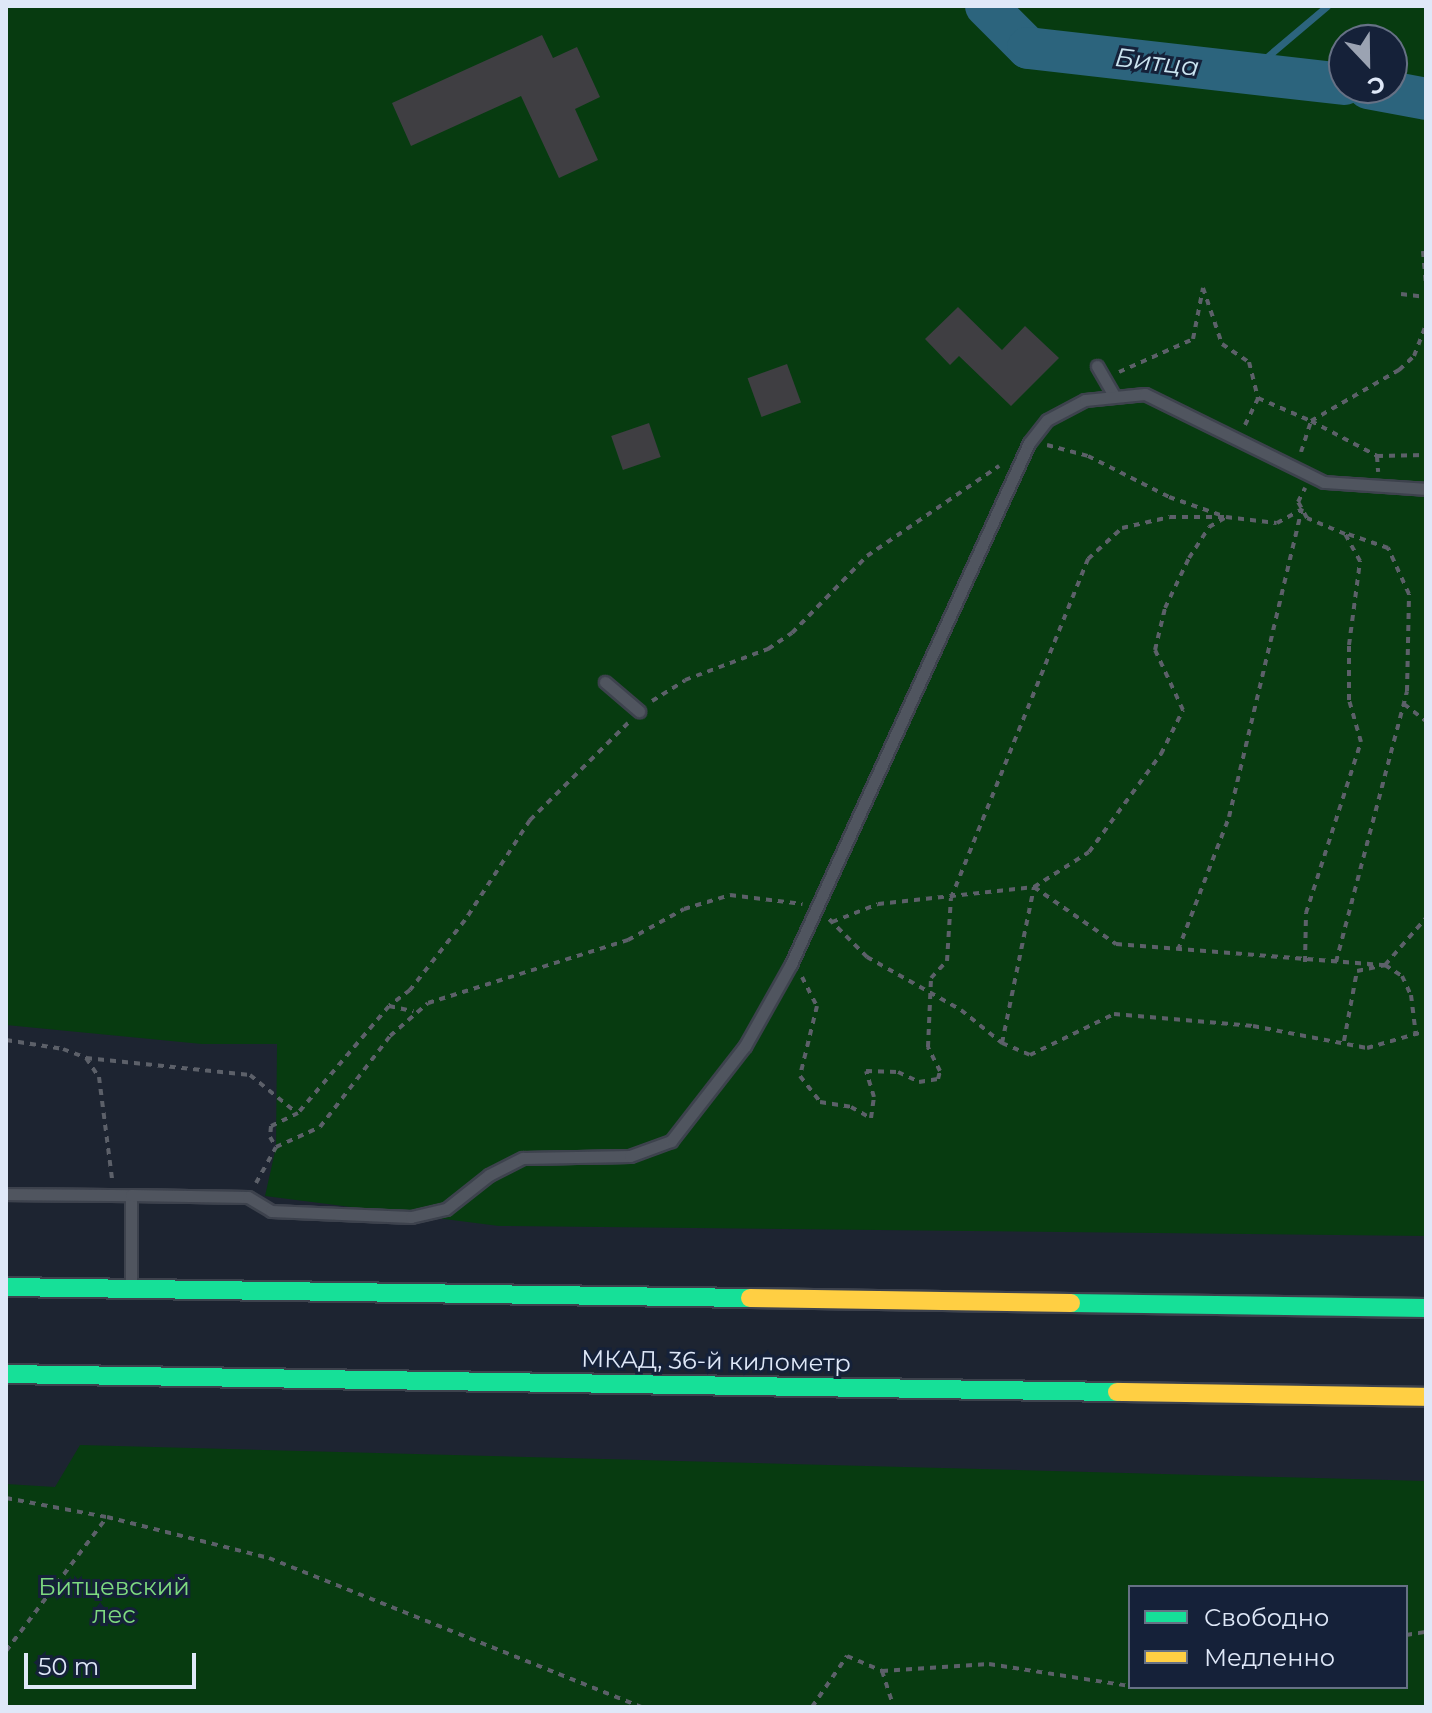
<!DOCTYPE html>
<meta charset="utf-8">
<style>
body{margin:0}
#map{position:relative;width:1432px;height:1713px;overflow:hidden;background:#1d2431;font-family:Montserrat,sans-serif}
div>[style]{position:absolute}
.green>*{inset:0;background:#073b10}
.stream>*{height:7px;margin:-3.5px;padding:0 3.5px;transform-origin:3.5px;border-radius:3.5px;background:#2c647d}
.river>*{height:42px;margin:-21px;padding:0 21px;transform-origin:21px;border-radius:21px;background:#2c647d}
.building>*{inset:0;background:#3f3e42;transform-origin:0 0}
.path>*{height:4px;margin-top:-2px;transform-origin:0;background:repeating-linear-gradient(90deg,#5c6069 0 6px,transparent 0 12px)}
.roads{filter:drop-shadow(2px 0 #3d424d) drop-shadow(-2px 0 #3d424d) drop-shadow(0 2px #3d424d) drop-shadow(0 -2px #3d424d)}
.lane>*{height:11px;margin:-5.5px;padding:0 5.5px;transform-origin:5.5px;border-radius:5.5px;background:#50555f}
.fast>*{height:18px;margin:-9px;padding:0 9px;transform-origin:9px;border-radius:9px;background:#16e098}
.slow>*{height:18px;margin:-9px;padding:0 9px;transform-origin:9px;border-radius:9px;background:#ffcf43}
span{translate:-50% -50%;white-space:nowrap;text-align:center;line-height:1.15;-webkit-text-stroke:6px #152139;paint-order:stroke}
.street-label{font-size:24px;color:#dfe8f8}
.park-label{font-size:24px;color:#7edb80}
.water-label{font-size:26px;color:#cbe4f0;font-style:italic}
.frame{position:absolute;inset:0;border:8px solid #dfe8f8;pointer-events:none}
.legend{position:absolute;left:1128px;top:1585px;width:280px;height:104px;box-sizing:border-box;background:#152139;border:2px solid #667185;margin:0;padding:10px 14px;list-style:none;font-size:24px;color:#dfe8f8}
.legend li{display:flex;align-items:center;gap:16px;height:40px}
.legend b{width:40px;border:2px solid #667185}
.north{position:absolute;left:1328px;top:24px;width:80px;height:80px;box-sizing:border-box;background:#152139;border:2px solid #667185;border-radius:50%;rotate:158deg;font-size:22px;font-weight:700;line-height:32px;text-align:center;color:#dfe8f8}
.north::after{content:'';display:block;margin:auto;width:28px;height:36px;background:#9ba3b2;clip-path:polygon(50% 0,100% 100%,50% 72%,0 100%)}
.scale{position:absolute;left:24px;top:1653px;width:172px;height:36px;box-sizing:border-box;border:4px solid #dfe8f8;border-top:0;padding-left:10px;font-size:24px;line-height:28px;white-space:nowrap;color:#dfe8f8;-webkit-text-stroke:6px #152139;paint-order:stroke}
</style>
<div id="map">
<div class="green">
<div style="clip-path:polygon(evenodd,6px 6px,1426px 6px,1426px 1236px,499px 1226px,265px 1196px,276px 1147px,277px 1044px,202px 1044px,6px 1025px,6px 6px,1344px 40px,1392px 40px,1392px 88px,1344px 88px,1344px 40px)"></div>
<div style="clip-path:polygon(evenodd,80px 1445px,1426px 1481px,1426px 1707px,6px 1707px,6px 1484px,55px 1487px,80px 1445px,1130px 1587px,1406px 1587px,1406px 1687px,1130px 1687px,1130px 1587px)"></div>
</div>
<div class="stream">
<div style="left:1249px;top:72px;width:102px;rotate:-40.2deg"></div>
</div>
<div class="river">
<div style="left:986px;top:6px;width:59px;rotate:45deg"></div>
<div style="left:1028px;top:48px;width:318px;rotate:6.5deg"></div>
<div style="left:1368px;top:88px;width:59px;rotate:10.7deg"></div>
</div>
<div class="building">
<div style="clip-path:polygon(542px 35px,553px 58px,577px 47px,600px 97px,575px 109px,598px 160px,559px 178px,521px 96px,411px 146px,392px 103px)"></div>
<div style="clip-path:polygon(958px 307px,1002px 350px,1025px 326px,1059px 358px,1011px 406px,959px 356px,950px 365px,925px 339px)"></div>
<div style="left:787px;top:364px;width:41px;height:42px;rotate:70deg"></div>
<div style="left:649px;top:423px;width:36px;height:40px;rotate:71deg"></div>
</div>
<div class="path">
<div style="left:1423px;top:251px;width:33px;rotate:85deg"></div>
<div style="left:1401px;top:294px;width:25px;rotate:7deg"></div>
<div style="left:1119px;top:372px;width:81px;rotate:-24deg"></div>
<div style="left:1193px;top:339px;width:52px;rotate:-78.9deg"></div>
<div style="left:1203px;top:288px;width:59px;rotate:71.3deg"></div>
<div style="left:1222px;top:344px;width:32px;rotate:34deg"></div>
<div style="left:1249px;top:362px;width:37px;rotate:76deg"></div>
<div style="left:1258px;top:398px;width:58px;rotate:23.5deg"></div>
<div style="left:1311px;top:421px;width:102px;rotate:-30.1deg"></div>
<div style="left:1399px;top:370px;width:21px;rotate:-43deg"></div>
<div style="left:1414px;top:356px;width:34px;rotate:-69deg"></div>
<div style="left:1245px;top:425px;width:30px;rotate:-64deg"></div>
<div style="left:1047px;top:445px;width:42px;rotate:15deg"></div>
<div style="left:1088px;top:456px;width:91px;rotate:26.8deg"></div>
<div style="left:1169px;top:497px;width:60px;rotate:19.3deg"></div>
<div style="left:1301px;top:452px;width:33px;rotate:-72deg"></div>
<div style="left:1311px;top:421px;width:75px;rotate:27.9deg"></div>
<div style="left:1377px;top:456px;width:16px;rotate:86deg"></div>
<div style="left:1377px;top:456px;width:49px;rotate:-1.2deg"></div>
<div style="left:652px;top:701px;width:39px;rotate:-32deg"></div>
<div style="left:685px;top:680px;width:89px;rotate:-20.5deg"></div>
<div style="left:768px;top:649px;width:29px;rotate:-34deg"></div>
<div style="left:792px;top:633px;width:107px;rotate:-45.8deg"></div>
<div style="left:867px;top:556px;width:160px;rotate:-34.3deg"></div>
<div style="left:1404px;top:704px;width:28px;rotate:38deg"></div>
<div style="left:628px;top:723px;width:138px;rotate:135.3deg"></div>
<div style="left:530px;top:820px;width:119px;rotate:123deg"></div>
<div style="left:465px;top:920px;width:89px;rotate:128.2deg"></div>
<div style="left:410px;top:990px;width:26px;rotate:143deg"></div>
<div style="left:389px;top:1006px;width:140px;rotate:130.4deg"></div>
<div style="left:298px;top:1113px;width:30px;rotate:154deg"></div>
<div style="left:271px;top:1126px;width:11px;rotate:95deg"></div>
<div style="left:270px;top:1137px;width:12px;rotate:59deg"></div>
<div style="left:276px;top:1147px;width:48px;rotate:-24.4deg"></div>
<div style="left:320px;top:1127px;width:115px;rotate:-52.4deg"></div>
<div style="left:390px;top:1036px;width:50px;rotate:-41deg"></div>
<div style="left:428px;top:1003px;width:210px;rotate:-17.5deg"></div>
<div style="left:628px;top:940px;width:64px;rotate:-29deg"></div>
<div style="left:684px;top:909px;width:48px;rotate:-16.9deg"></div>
<div style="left:730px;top:895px;width:73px;rotate:7.1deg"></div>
<div style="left:829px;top:919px;width:54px;rotate:45deg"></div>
<div style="left:867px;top:957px;width:108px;rotate:29.4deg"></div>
<div style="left:961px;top:1010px;width:53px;rotate:38.8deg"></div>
<div style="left:1002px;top:1043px;width:30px;rotate:23deg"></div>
<div style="left:1030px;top:1055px;width:93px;rotate:-26deg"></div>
<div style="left:1114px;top:1014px;width:140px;rotate:4.9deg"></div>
<div style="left:1253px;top:1026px;width:116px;rotate:10.9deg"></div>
<div style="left:1367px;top:1048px;width:61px;rotate:-16.1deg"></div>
<div style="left:832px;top:922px;width:49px;rotate:-21.4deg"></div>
<div style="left:878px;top:904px;width:157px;rotate:-6.2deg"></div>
<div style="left:1034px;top:887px;width:100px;rotate:34.8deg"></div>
<div style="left:1116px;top:944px;width:270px;rotate:4.5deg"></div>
<div style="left:1385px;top:965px;width:20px;rotate:33deg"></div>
<div style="left:1402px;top:976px;width:21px;rotate:65deg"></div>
<div style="left:1411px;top:995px;width:41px;rotate:83deg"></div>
<div style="left:1178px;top:950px;width:142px;rotate:-69deg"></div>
<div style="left:1229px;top:817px;width:317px;rotate:-76.7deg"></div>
<div style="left:1305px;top:962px;width:49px;rotate:-88.8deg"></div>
<div style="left:1306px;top:913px;width:180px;rotate:-72.2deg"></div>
<div style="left:1361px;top:742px;width:44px;rotate:-105.9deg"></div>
<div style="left:1349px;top:700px;width:55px;rotate:-90deg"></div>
<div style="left:1349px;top:645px;width:85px;rotate:-82.5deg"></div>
<div style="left:1360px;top:561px;width:31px;rotate:-119deg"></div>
<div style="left:1345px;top:534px;width:41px;rotate:-157.2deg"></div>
<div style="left:1307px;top:518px;width:18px;rotate:-119deg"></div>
<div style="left:1298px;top:502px;width:16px;rotate:-63deg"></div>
<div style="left:1336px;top:962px;width:280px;rotate:-75.3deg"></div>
<div style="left:1407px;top:691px;width:97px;rotate:-88.8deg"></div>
<div style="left:1409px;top:594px;width:51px;rotate:-114.5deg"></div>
<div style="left:1388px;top:548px;width:46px;rotate:-160.8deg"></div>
<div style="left:802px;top:977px;width:33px;rotate:63deg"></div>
<div style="left:817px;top:1006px;width:72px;rotate:103.7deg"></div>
<div style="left:800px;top:1076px;width:33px;rotate:52deg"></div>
<div style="left:820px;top:1102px;width:31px;rotate:9deg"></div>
<div style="left:851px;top:1107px;width:23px;rotate:29deg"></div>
<div style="left:871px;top:1118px;width:21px;rotate:-82deg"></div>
<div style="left:874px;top:1097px;width:27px;rotate:-107deg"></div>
<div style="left:866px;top:1071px;width:32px;rotate:2deg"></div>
<div style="left:898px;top:1072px;width:23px;rotate:25deg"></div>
<div style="left:919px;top:1082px;width:19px;rotate:-9deg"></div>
<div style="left:938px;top:1079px;width:8px;rotate:-76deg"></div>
<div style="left:940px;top:1071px;width:27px;rotate:-117deg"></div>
<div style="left:928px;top:1047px;width:69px;rotate:-87.5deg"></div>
<div style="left:931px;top:978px;width:23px;rotate:-47deg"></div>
<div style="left:947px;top:961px;width:63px;rotate:-86.4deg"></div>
<div style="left:951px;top:898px;width:366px;rotate:-68deg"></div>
<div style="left:1088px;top:559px;width:46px;rotate:-42.4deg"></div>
<div style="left:1122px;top:528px;width:49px;rotate:-12.9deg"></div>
<div style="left:1170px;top:517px;width:54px"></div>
<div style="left:389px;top:1006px;width:25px;rotate:12deg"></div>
<div style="left:6px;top:1040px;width:58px;rotate:9deg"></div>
<div style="left:63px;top:1049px;width:25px;rotate:21deg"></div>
<div style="left:86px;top:1058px;width:23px;rotate:56deg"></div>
<div style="left:99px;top:1077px;width:103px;rotate:82.7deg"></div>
<div style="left:1344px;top:1041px;width:71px;rotate:-79.5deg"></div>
<div style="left:1357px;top:971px;width:29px;rotate:-12deg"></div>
<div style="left:1385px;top:965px;width:62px;rotate:-48.9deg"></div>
<div style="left:1002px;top:1043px;width:159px;rotate:-78.4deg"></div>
<div style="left:1034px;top:887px;width:65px;rotate:-32.5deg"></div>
<div style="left:1089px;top:852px;width:122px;rotate:-53.7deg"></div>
<div style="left:1161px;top:754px;width:49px;rotate:-63.4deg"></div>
<div style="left:1183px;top:710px;width:66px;rotate:-115deg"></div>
<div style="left:1155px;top:650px;width:43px;rotate:-76.6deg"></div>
<div style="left:1165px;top:608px;width:55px;rotate:-64.4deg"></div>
<div style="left:1189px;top:558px;width:37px;rotate:-57deg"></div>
<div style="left:1209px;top:527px;width:20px;rotate:-30deg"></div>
<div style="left:1226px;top:517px;width:51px;rotate:6.7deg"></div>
<div style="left:1277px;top:523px;width:29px;rotate:-29deg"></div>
<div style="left:86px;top:1058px;width:165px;rotate:5.9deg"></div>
<div style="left:250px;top:1075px;width:60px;rotate:39deg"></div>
<div style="left:256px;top:1183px;width:41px;rotate:-60.9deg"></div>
<div style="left:6px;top:1498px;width:103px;rotate:10.7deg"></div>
<div style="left:107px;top:1517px;width:167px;rotate:14.2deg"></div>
<div style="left:269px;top:1558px;width:402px;rotate:21.8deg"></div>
<div style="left:1406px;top:1635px;width:20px;rotate:-9deg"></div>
<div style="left:6px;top:1651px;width:168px;rotate:-53deg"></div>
<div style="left:882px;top:1671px;width:38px;rotate:72deg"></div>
<div style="left:1138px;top:1687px;width:1px"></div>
<div style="left:812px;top:1707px;width:62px;rotate:-55.5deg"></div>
<div style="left:847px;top:1656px;width:38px;rotate:23deg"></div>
<div style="left:882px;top:1671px;width:107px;rotate:-3.7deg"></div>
<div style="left:989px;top:1664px;width:143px;rotate:8.9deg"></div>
</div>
<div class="roads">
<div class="lane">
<div style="left:1097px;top:366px;width:34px;rotate:60deg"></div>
<div style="left:605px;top:682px;width:45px;rotate:40.5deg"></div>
<div style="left:6px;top:1194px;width:125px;rotate:0.5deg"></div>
<div style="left:131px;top:1282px;width:87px;rotate:-90deg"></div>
<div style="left:131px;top:1195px;width:117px;rotate:1deg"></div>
<div style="left:248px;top:1197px;width:27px;rotate:31deg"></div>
<div style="left:271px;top:1211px;width:140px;rotate:2.5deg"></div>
<div style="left:411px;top:1217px;width:36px;rotate:-13deg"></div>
<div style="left:446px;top:1209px;width:55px;rotate:-38.3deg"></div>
<div style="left:489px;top:1175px;width:38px;rotate:-27deg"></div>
<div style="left:523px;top:1158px;width:107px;rotate:-1.1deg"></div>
<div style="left:630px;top:1156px;width:44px;rotate:-20.1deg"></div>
<div style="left:671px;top:1141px;width:120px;rotate:-52.1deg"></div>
<div style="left:745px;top:1046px;width:94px;rotate:-60.7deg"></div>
<div style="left:791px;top:964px;width:573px;rotate:-65.45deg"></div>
<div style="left:1029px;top:443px;width:29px;rotate:-52deg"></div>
<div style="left:1047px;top:420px;width:43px;rotate:-27.8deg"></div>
<div style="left:1085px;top:400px;width:60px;rotate:-5.7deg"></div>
<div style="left:1145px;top:394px;width:199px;rotate:26.2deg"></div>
<div style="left:1324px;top:482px;width:102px;rotate:3.9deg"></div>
</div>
<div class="fast">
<div style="left:6px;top:1287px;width:744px;rotate:0.85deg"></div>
<div style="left:1071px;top:1303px;width:355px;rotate:0.8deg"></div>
<div style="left:6px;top:1374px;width:1111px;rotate:0.93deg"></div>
</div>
<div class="slow">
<div style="left:750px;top:1298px;width:321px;rotate:0.9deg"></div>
<div style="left:1117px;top:1392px;width:309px;rotate:0.9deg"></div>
</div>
</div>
<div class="street-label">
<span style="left:716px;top:1361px;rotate:1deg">МКАД, 36-й километр</span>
</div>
<div class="park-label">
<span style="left:114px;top:1601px">Битцевский<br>лес</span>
</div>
<div class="water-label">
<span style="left:1157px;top:63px;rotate:7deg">Битца</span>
</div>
<div class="frame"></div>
<ul class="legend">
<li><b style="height:10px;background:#16e098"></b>Свободно</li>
<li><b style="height:10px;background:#ffcf43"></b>Медленно</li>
</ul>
<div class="north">С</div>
<div class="scale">50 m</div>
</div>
